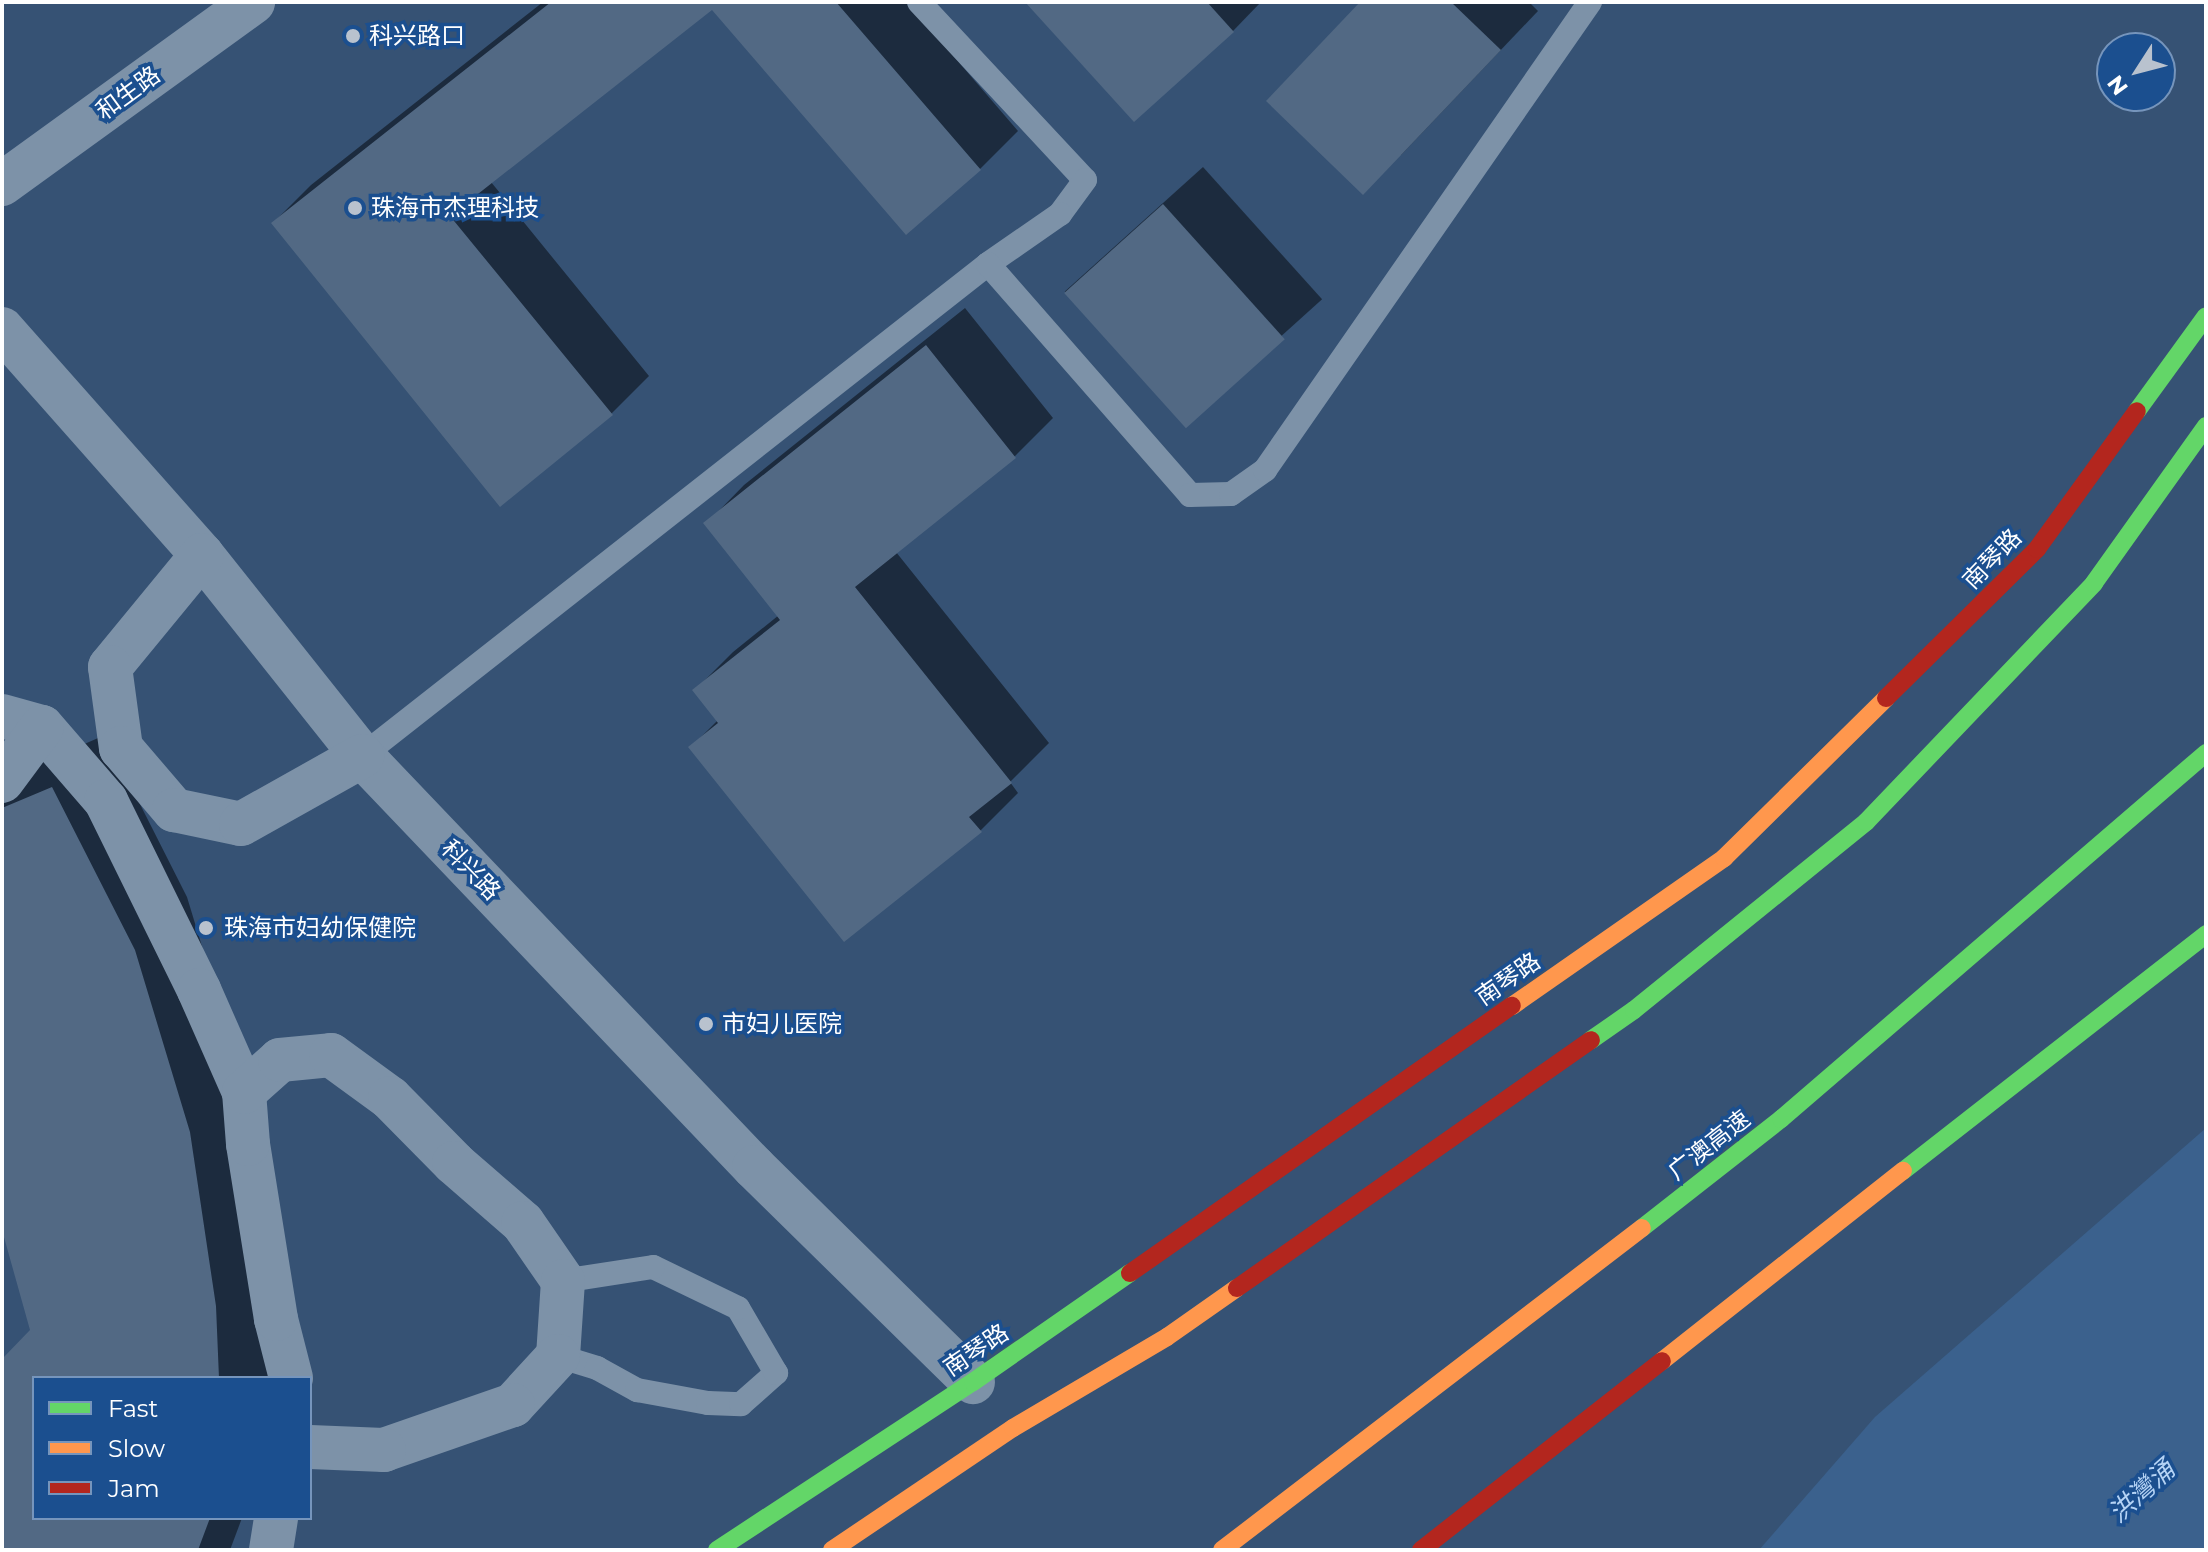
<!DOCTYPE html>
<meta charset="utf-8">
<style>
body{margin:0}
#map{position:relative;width:2208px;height:1552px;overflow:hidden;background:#365274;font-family:Montserrat,"Noto Sans SC",sans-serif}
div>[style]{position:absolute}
.water>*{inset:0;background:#3b618d}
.shadow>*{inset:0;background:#0007;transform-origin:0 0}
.building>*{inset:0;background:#526984;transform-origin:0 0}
.lane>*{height:24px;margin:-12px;padding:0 12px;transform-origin:12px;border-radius:12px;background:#7d92a8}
.street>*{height:44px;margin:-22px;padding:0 22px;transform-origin:22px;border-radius:22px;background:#7d92a8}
.fast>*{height:18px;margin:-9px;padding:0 9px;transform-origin:9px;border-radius:9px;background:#63d668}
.slow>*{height:18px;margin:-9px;padding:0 9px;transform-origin:9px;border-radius:9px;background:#ff974d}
.jam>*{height:18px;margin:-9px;padding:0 9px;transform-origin:9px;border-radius:9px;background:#b3261e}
.dots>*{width:22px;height:22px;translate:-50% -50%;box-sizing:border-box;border:4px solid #1b4f8f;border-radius:50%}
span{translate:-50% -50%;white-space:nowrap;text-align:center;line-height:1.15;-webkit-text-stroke:7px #1b4f8f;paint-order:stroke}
.poi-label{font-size:24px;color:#fff}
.left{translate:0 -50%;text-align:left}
.street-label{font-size:24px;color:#fff}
.water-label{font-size:26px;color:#b5d3f5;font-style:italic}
.frame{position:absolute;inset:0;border:4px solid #fff;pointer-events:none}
.legend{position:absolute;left:32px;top:1376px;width:280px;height:144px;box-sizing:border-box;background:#1b4f8f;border:2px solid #7695bc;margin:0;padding:10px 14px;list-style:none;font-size:24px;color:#fff}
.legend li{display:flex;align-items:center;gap:16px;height:40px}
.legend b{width:40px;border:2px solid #7695bc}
.north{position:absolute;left:2096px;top:32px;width:80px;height:80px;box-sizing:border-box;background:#1b4f8f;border:2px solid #7695bc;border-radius:50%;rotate:234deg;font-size:22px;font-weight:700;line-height:32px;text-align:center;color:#fff}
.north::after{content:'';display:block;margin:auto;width:28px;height:36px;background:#b9c2ce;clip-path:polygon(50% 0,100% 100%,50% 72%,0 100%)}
</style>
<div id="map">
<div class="water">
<div style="clip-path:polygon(2206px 1128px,2206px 1550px,1759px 1550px,1875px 1417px)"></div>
</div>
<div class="shadow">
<div style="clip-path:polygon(543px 2px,907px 2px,1018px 131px,980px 169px,712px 7px,491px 182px,649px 376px,611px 414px,273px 223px,311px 185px)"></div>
<div style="clip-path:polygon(1028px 2px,1261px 2px,1233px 31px)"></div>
<div style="clip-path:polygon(1363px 2px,1529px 2px,1538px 11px,1401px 155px)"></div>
<div style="left:1203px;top:167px;width:178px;height:186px;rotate:48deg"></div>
<div style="clip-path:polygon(965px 308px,1053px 418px,1015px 456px,896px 552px,1049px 743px,1010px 782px,1018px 793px,980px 831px,691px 747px,718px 720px,694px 691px,733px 652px,779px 615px,706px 524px,744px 485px)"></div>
<div style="clip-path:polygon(105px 735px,187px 897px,242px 1078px,273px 1378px,34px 1378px,34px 1518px,242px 1518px,230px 1550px,2px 1550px,2px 1362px,33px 1330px,2px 1223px,2px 780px)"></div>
</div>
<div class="building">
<div style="clip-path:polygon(551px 2px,836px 2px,981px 170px,906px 235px,712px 10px,450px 216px,613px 415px,500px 507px,271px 223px)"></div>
<div style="clip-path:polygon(1025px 2px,1207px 2px,1234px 32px,1134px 122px)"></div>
<div style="clip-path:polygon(1360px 2px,1451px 2px,1501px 50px,1363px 195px,1266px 101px)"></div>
<div style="left:1163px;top:204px;width:182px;height:133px;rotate:48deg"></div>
<div style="clip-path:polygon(926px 345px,1016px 458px,855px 587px,1012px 783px,969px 817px,982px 832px,844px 942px,688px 747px,718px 723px,692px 690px,780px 620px,703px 523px)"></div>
<div style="clip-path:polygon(52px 787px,135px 950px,190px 1132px,216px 1306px,219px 1378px,34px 1378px,34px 1518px,210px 1518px,198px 1550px,2px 1550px,2px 1359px,30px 1330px,2px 1230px,2px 808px)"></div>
</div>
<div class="lane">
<div style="left:919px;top:2px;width:243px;rotate:47deg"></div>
<div style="left:1085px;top:180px;width:42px;rotate:126.3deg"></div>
<div style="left:1060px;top:214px;width:88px;rotate:145.2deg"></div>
<div style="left:362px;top:756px;width:796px;rotate:-38.17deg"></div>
<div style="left:988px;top:264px;width:307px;rotate:48.8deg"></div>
<div style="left:1190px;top:495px;width:41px;rotate:-1.4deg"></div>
<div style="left:1231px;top:494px;width:42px;rotate:-35.2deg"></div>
<div style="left:1265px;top:470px;width:570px;rotate:-55.22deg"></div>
<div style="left:558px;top:1356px;width:41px;rotate:17.1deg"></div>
<div style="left:597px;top:1368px;width:46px;rotate:28.8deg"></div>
<div style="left:637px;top:1390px;width:72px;rotate:10.4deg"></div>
<div style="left:708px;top:1403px;width:33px;rotate:2deg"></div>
<div style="left:741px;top:1404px;width:47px;rotate:-41.5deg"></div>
<div style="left:776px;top:1373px;width:75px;rotate:-120.3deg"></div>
<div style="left:738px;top:1308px;width:94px;rotate:-154.2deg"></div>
<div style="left:653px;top:1267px;width:91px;rotate:171.2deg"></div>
</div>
<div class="street">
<div style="left:2px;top:184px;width:310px;rotate:-35.9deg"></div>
<div style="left:2px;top:329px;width:302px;rotate:48.5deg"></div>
<div style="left:202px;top:555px;width:257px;rotate:51.5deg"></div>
<div style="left:362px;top:756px;width:568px;rotate:46.36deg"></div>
<div style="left:754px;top:1167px;width:307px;rotate:44.5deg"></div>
<div style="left:202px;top:555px;width:145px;rotate:129.4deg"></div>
<div style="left:110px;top:667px;width:82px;rotate:82.3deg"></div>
<div style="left:121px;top:748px;width:82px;rotate:49.5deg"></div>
<div style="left:174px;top:810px;width:68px;rotate:11.8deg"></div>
<div style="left:241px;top:824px;width:139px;rotate:-29.3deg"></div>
<div style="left:2px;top:716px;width:41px;rotate:15.4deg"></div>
<div style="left:42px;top:727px;width:98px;rotate:49.1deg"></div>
<div style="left:106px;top:801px;width:211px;rotate:63.8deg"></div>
<div style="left:199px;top:990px;width:111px;rotate:66.2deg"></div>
<div style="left:2px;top:781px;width:67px;rotate:-53.5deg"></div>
<div style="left:291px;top:1378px;width:61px;rotate:-104.3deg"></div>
<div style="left:276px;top:1319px;width:177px;rotate:-99.1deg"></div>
<div style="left:248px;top:1144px;width:52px;rotate:-94.4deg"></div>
<div style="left:244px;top:1092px;width:48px;rotate:-41.6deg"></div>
<div style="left:280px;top:1060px;width:51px;rotate:-5.6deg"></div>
<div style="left:331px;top:1055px;width:73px;rotate:36.1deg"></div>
<div style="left:390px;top:1098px;width:91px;rotate:45.4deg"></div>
<div style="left:454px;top:1163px;width:91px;rotate:41deg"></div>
<div style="left:523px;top:1223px;width:70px;rotate:55.4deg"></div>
<div style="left:563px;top:1281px;width:75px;rotate:93.8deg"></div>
<div style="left:558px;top:1356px;width:67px;rotate:132.6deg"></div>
<div style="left:513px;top:1405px;width:137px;rotate:160.8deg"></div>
<div style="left:384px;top:1450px;width:74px;rotate:-177.7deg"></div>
<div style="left:271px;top:1550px;width:32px;rotate:-81deg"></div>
</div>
<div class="fast">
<div style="left:2137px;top:411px;width:117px;rotate:-54deg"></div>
<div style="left:1591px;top:1040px;width:52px;rotate:-34.9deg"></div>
<div style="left:1634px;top:1010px;width:299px;rotate:-39deg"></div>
<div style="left:1866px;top:822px;width:330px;rotate:-46.3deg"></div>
<div style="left:2094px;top:583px;width:193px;rotate:-54.5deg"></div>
<div style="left:1903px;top:1171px;width:385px;rotate:-38deg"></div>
<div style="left:1642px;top:1228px;width:177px;rotate:-38.1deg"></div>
<div style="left:1781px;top:1119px;width:561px;rotate:-40.73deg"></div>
<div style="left:717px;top:1550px;width:306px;rotate:-33.3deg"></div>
<div style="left:973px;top:1382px;width:191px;rotate:-34.8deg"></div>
</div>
<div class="slow">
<div style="left:1512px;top:1006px;width:259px;rotate:-34.9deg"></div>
<div style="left:1724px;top:858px;width:228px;rotate:-44.6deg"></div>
<div style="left:1662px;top:1361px;width:307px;rotate:-38.3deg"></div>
<div style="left:832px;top:1550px;width:218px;rotate:-34deg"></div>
<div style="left:1013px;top:1428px;width:179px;rotate:-30.6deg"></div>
<div style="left:1167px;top:1337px;width:85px;rotate:-35deg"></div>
<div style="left:1222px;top:1550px;width:529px;rotate:-37.48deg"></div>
</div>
<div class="jam">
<div style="left:1886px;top:698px;width:212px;rotate:-44.6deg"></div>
<div style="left:2037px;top:549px;width:170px;rotate:-54.1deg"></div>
<div style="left:1130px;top:1273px;width:466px;rotate:-35deg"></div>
<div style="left:1237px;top:1288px;width:432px;rotate:-35deg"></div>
<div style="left:1421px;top:1550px;width:306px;rotate:-38.1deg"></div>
</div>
<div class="dots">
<div style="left:353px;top:36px;background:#b9c2ce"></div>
<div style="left:355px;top:208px;background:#b9c2ce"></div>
<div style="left:206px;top:928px;background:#b9c2ce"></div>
<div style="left:706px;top:1024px;background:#b9c2ce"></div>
</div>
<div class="poi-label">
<span class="left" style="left:369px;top:36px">科兴路口</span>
<span class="left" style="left:371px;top:208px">珠海市杰理科技</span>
<span class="left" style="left:224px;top:928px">珠海市妇幼保健院</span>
<span class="left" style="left:722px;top:1024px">市妇儿医院</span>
</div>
<div class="street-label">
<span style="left:128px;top:93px;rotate:-36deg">和生路</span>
<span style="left:1992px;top:559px;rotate:-46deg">南琴路</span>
<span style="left:471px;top:870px;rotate:46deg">科兴路</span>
<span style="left:1508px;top:979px;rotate:-35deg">南琴路</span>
<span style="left:1709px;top:1145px;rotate:-38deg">广澳高速</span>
<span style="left:976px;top:1350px;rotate:-34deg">南琴路</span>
</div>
<div class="water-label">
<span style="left:2142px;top:1492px;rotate:-42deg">洪灣涌</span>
</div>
<div class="frame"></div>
<ul class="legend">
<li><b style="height:10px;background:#63d668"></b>Fast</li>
<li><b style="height:10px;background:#ff974d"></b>Slow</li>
<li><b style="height:10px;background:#b3261e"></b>Jam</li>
</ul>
<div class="north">N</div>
</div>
